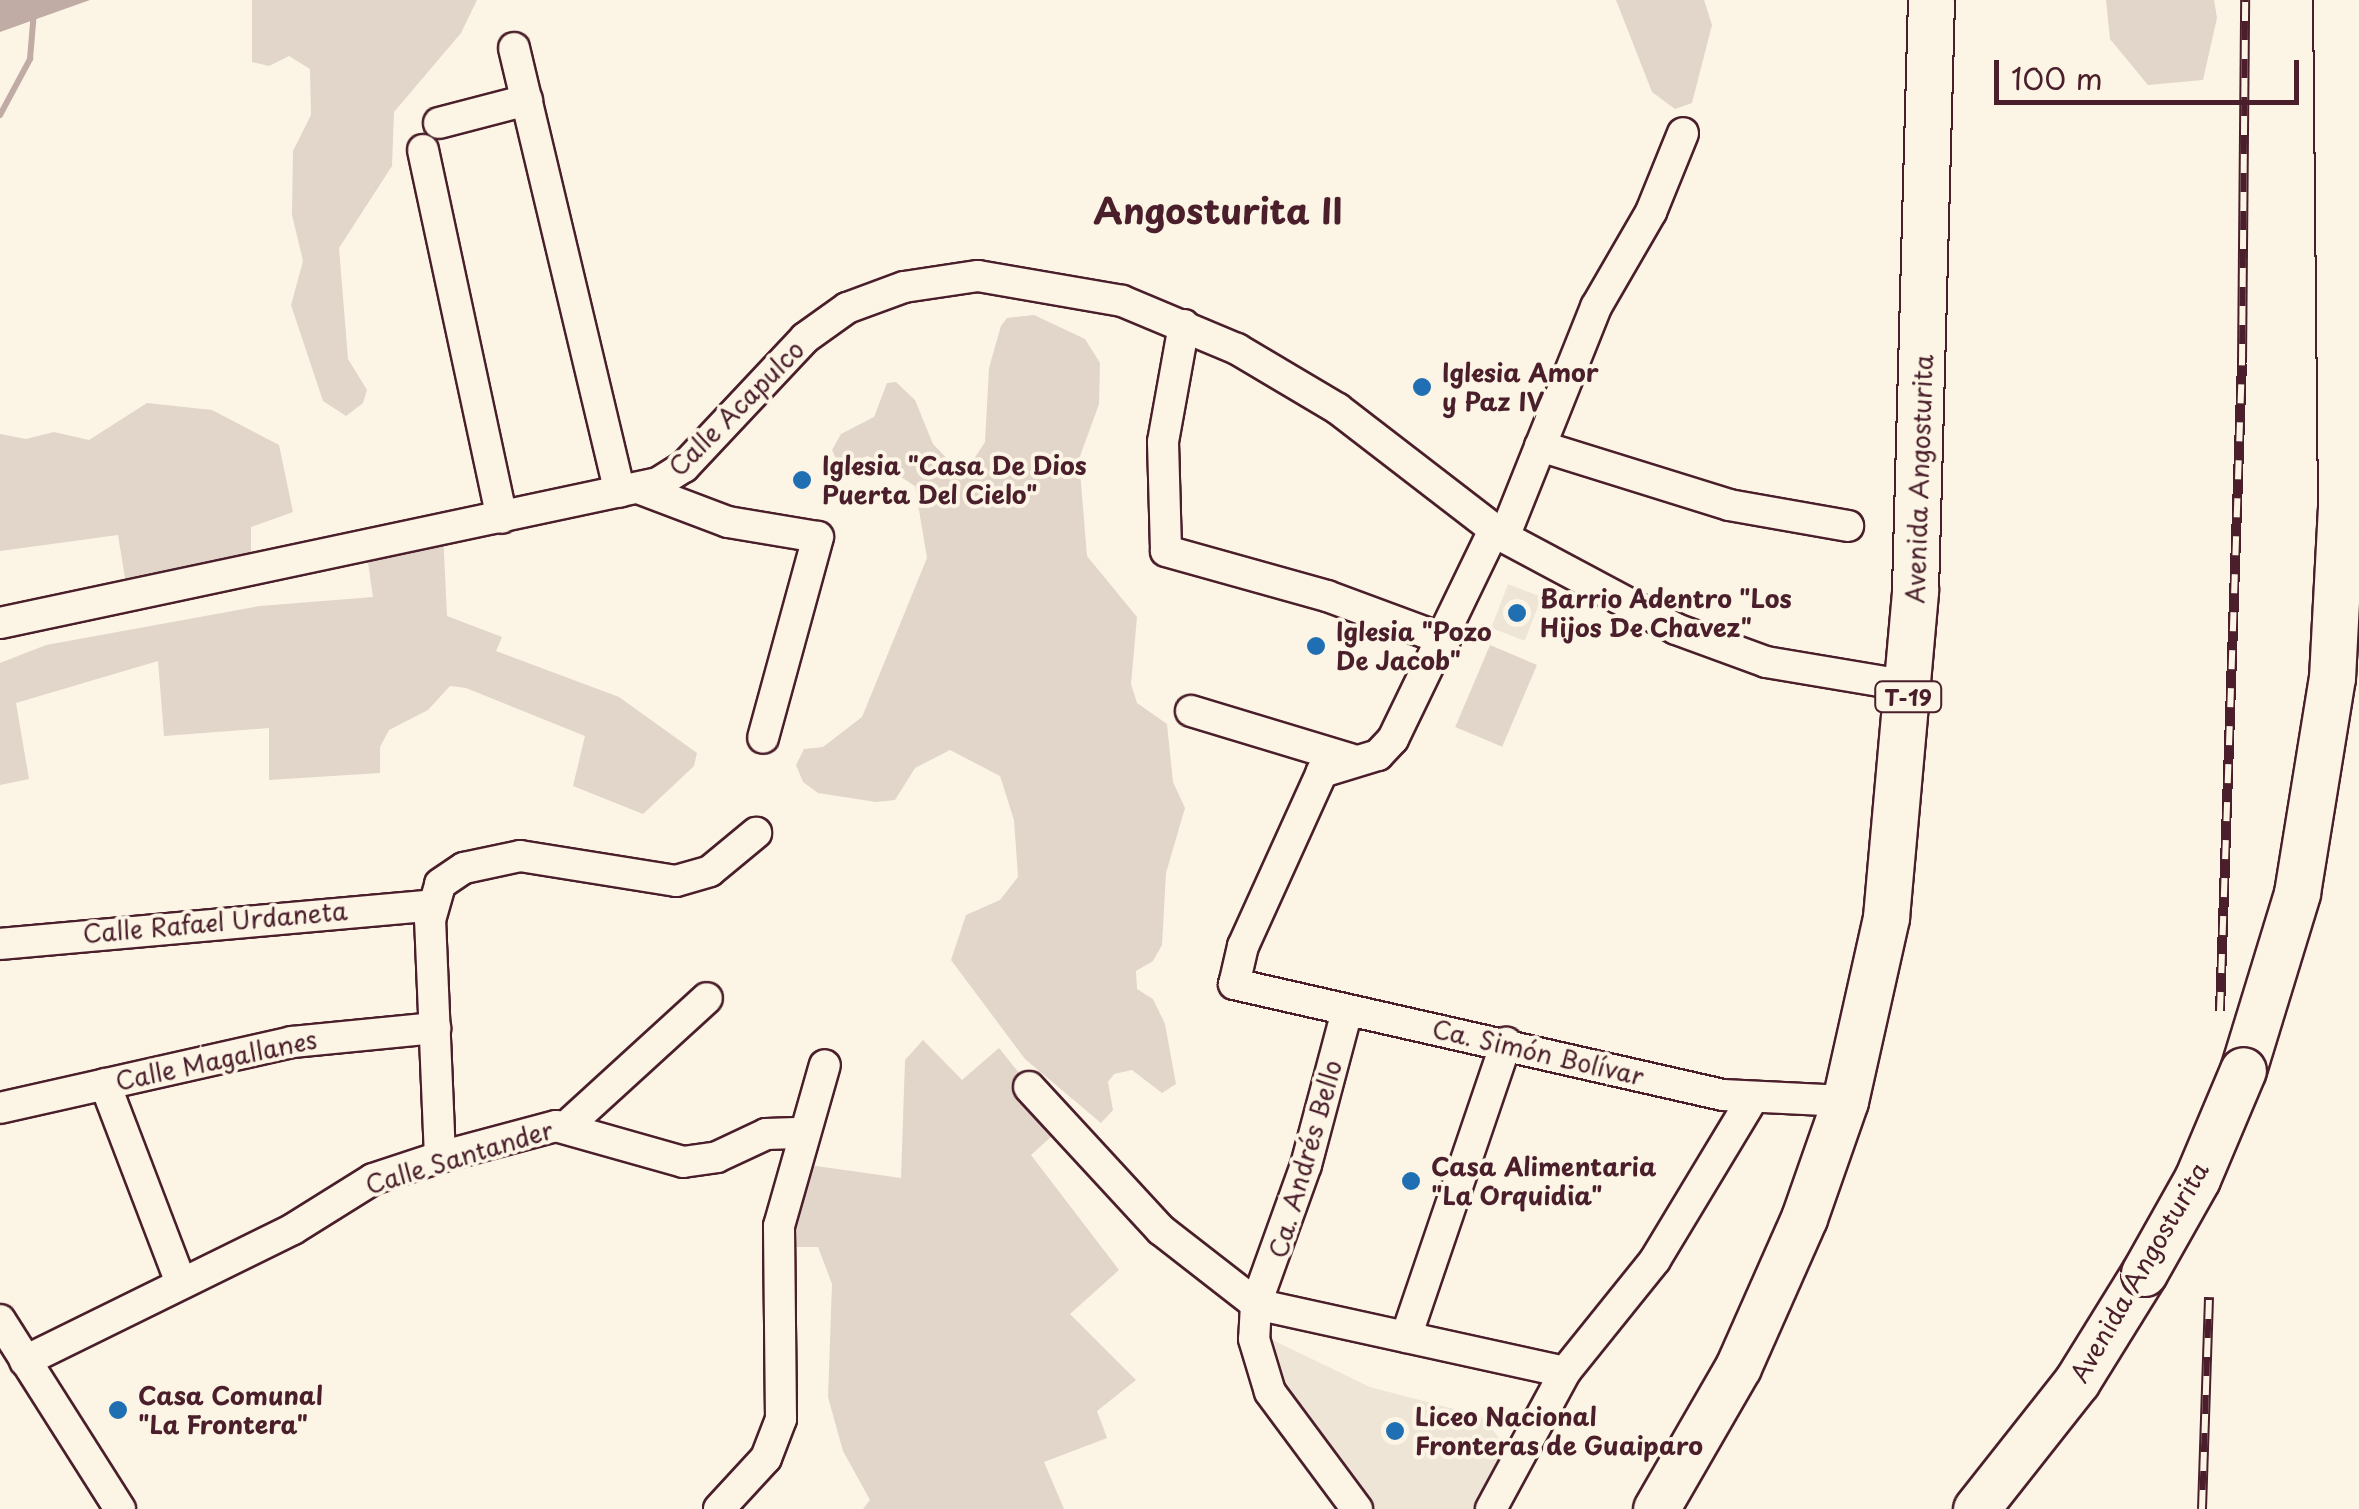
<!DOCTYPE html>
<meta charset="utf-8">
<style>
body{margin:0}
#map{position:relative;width:2359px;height:1509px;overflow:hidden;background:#fcf5e5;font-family:"Playpen Sans",sans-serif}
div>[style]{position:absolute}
.built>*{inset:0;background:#eee5d7;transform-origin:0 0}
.green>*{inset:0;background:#e2d5ca;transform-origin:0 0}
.water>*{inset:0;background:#c0aca5}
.stream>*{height:6px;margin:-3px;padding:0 3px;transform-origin:3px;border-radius:3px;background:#c0aca5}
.roads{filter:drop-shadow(2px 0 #4a1f2b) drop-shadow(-2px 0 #4a1f2b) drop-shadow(0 2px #4a1f2b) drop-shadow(0 -2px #4a1f2b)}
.minor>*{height:30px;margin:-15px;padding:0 15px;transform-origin:15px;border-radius:15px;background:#fcf5e5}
.highway>*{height:45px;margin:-22.5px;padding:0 22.5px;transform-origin:22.5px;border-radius:22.5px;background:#fcf5e5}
.rail>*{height:10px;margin-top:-5px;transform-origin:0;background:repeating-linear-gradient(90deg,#fcf5e5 0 19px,#4a1f2b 0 38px);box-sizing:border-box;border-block:2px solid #4a1f2b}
.bridges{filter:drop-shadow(2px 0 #4a1f2b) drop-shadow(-2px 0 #4a1f2b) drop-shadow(0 2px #4a1f2b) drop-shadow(0 -2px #4a1f2b)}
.highway-bridge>*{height:45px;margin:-22.5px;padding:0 22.5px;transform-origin:22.5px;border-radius:22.5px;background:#fcf5e5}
.dots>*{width:28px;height:28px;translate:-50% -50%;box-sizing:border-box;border:5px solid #fcf5e5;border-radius:50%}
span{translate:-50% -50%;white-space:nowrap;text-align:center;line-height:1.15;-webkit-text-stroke:8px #fcf5e5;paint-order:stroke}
.shield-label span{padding:2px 8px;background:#fcf5e5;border:2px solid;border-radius:8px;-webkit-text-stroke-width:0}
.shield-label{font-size:22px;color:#4a1f2b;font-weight:700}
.poi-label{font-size:25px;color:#4a1f2b;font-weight:700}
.left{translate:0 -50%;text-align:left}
.street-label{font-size:25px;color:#4a1f2b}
.district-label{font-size:35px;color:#4a1f2b;font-weight:700}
.scale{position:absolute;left:1994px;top:60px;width:305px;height:45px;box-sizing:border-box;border:5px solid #4a1f2b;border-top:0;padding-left:12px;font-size:30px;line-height:35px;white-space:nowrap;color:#4a1f2b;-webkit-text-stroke:8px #fcf5e5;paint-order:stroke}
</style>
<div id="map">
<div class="built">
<div style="left:1508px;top:584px;width:36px;height:47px;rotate:21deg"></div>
<div style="clip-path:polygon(1254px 1331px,1370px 1387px,1481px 1416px,1518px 1461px,1491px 1509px,1357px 1509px,1334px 1481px)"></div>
</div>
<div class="green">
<div style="clip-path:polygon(252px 0,477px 0,461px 33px,394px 112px,392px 166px,339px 248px,348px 359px,367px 390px,363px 403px,346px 416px,323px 401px,291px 305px,303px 261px,292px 215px,293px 151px,311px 115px,310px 69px,289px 56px,269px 66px,252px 62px)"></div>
<div style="clip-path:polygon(1616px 0,1704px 0,1712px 25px,1692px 103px,1675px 109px,1652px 92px)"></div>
<div style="clip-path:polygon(2106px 0,2214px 0,2217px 18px,2203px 80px,2148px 85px,2110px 39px)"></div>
<div style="clip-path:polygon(1034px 315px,1085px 339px,1100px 363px,1099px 404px,1079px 459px,1087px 556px,1137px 617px,1131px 684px,1137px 703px,1167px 724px,1173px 782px,1185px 808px,1166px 873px,1162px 945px,1153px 961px,1136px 971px,1137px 989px,1153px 999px,1165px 1024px,1176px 1084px,1162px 1093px,1132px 1070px,1114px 1074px,1108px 1082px,1113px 1110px,1101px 1123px,1025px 1059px,951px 960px,966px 915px,1000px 900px,1018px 877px,1014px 820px,1000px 776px,950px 750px,915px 768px,895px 800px,876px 802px,818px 793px,803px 782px,796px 765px,804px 749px,823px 747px,862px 717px,927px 558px,915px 486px,868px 456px,839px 465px,832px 450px,841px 434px,874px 417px,887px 383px,896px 382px,915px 400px,933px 444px,953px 465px,970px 465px,985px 442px,989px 368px,1001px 326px,1007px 318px)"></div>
<div style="clip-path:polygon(147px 403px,212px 410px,279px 445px,293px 512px,251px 527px,251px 560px,126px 584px,118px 535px,0 551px,0 434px,26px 439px,54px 432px,89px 440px)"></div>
<div style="clip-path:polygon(443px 532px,447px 616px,502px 637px,496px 651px,619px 697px,697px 753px,694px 766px,643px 814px,573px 786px,585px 736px,466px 688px,450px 686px,428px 710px,389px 730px,380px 747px,380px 773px,269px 780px,269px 728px,164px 736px,158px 661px,16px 703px,29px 779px,0 785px,0 663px,46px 645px,260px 606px,373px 597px,366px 548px)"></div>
<div style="left:1490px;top:645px;width:51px;height:89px;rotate:23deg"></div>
<div style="clip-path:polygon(923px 1040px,962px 1080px,999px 1048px,1062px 1127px,1031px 1155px,1119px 1270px,1070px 1314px,1136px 1380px,1097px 1411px,1107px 1438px,1044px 1462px,1064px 1509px,863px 1509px,870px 1500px,843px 1451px,828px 1397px,832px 1284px,818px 1247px,778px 1247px,795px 1163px,901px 1178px,905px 1060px)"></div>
</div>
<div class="water">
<div style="clip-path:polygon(0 0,90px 0,0 32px)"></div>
</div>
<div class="stream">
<div style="left:0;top:115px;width:64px;rotate:-61.8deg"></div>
<div style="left:30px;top:59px;width:59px;rotate:-85.2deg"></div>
</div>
<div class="roads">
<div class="minor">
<div style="left:514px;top:48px;width:456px;rotate:76.6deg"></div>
<div style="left:439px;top:123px;width:91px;rotate:-14.6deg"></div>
<div style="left:423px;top:150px;width:376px;rotate:77.9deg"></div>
<div style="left:1184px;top:325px;width:119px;rotate:100.2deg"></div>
<div style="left:1163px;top:442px;width:109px;rotate:88.4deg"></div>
<div style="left:1166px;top:551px;width:167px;rotate:15.6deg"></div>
<div style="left:1327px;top:596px;width:126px;rotate:20.4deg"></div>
<div style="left:1540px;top:446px;width:198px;rotate:17.3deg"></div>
<div style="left:1729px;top:505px;width:121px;rotate:10deg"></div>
<div style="left:638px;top:488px;width:96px;rotate:20.7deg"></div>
<div style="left:728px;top:522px;width:91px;rotate:9.5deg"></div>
<div style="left:818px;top:537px;width:208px;rotate:105.3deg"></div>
<div style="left:1494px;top:530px;width:232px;rotate:115.8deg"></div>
<div style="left:1393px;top:739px;width:22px;rotate:133deg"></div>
<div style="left:1378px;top:755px;width:59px;rotate:163.1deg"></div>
<div style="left:1322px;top:772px;width:191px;rotate:114.4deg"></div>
<div style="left:1243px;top:946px;width:39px;rotate:103deg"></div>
<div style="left:1234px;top:984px;width:501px;rotate:12.79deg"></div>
<div style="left:1723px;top:1095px;width:122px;rotate:2.8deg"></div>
<div style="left:1504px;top:537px;width:248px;rotate:-68.2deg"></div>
<div style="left:1596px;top:307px;width:110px;rotate:-59.9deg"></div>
<div style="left:1651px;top:212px;width:85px;rotate:-67.9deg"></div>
<div style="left:0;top:623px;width:673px;rotate:-12.01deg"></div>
<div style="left:658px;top:483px;width:31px;rotate:-32deg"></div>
<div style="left:684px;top:467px;width:177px;rotate:-46.8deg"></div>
<div style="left:805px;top:338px;width:52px;rotate:-35.5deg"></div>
<div style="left:847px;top:308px;width:61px;rotate:-20.2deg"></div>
<div style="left:904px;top:287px;width:75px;rotate:-8.5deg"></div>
<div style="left:978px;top:276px;width:146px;rotate:9.8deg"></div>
<div style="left:1122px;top:301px;width:125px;rotate:22.7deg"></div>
<div style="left:1237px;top:349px;width:117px;rotate:30.7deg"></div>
<div style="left:1338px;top:409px;width:210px;rotate:37.6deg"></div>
<div style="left:1504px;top:537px;width:195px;rotate:28.1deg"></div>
<div style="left:1676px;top:629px;width:96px;rotate:20.1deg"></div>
<div style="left:1766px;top:662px;width:145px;rotate:9.5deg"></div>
<div style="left:1191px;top:711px;width:166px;rotate:16.8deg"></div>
<div style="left:0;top:944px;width:432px;rotate:-5.1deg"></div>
<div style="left:1347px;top:1011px;width:159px;rotate:104.9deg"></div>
<div style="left:1306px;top:1165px;width:148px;rotate:109.8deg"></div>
<div style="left:1256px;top:1304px;width:35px;rotate:93deg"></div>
<div style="left:1254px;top:1339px;width:55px;rotate:73.2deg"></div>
<div style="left:1270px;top:1392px;width:146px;rotate:53.4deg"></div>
<div style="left:105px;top:1084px;width:213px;rotate:69.1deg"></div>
<div style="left:1029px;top:1087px;width:195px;rotate:47.3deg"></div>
<div style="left:1161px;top:1230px;width:120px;rotate:37.9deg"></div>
<div style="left:1256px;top:1304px;width:316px;rotate:12.4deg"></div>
<div style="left:0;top:1108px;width:299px;rotate:-12.7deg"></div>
<div style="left:292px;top:1042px;width:144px;rotate:-5.6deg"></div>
<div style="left:568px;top:1125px;width:188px;rotate:-42.4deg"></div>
<div style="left:440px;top:1157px;width:237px;rotate:-92.4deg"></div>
<div style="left:430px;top:920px;width:37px;rotate:-74deg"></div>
<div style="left:440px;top:884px;width:29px;rotate:-34deg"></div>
<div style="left:464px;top:868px;width:57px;rotate:-12.1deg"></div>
<div style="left:520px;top:856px;width:158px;rotate:9.1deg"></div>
<div style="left:676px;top:881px;width:35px;rotate:-16deg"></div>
<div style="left:710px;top:871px;width:60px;rotate:-39.6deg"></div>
<div style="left:0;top:1320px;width:224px;rotate:57.6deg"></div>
<div style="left:1406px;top:1337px;width:311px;rotate:-71.2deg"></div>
<div style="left:25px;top:1361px;width:299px;rotate:-26.2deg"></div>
<div style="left:293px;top:1229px;width:94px;rotate:-32deg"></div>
<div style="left:373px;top:1179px;width:71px;rotate:-18.2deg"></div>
<div style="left:440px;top:1157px;width:120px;rotate:-15deg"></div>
<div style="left:556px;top:1126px;width:132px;rotate:15.8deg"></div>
<div style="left:683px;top:1162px;width:34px;rotate:-8deg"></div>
<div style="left:717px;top:1157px;width:54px;rotate:-25.1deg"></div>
<div style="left:766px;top:1134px;width:38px;rotate:-2deg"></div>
<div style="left:719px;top:1509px;width:69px;rotate:-47.3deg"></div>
<div style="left:766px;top:1458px;width:42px;rotate:-69deg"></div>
<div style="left:781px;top:1419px;width:193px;rotate:-90.6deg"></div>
<div style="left:779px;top:1226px;width:167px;rotate:-74.1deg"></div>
<div style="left:1491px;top:1509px;width:156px;rotate:-61.6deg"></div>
<div style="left:1565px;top:1372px;width:144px;rotate:-51.2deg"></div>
<div style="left:1655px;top:1260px;width:188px;rotate:-58.9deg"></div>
</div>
<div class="highway">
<div style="left:2243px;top:1070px;width:185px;rotate:-73deg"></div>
<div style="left:2297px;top:893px;width:218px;rotate:-80.8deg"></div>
<div style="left:2332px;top:678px;width:169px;rotate:-87deg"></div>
<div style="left:2341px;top:509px;width:509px;rotate:-90.56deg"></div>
<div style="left:1656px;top:1509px;width:164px;rotate:-60deg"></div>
<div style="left:1738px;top:1367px;width:163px;rotate:-66.1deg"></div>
<div style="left:1804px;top:1218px;width:124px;rotate:-70.7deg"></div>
<div style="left:1845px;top:1101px;width:189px;rotate:-77.4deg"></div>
<div style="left:1886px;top:917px;width:328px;rotate:-84.9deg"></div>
<div style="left:1915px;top:590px;width:590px;rotate:-88.45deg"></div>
<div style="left:1976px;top:1509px;width:163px;rotate:-51.7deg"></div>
<div style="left:2077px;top:1381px;width:127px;rotate:-58.2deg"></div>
</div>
</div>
<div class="rail">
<div style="left:2220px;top:1011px;width:648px;rotate:-88.06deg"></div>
<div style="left:2242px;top:363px;width:363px;rotate:-89.5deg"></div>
<div style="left:2202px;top:1509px;width:212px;rotate:-88.1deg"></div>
</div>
<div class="bridges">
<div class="highway-bridge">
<div style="left:2144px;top:1273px;width:108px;rotate:-60.6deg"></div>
<div style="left:2197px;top:1179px;width:118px;rotate:-67.1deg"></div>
</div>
</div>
<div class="dots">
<div style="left:1422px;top:387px;background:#1f6fb2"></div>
<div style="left:802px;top:480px;background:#1f6fb2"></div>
<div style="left:1517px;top:613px;background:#1f6fb2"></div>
<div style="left:1316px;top:646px;background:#1f6fb2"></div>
<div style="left:1411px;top:1181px;background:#1f6fb2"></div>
<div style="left:118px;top:1410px;background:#1f6fb2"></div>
<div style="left:1395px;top:1431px;background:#1f6fb2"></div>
</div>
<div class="shield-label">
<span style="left:1908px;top:697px">T-19</span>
</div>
<div class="poi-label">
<span class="left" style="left:1442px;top:387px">Iglesia Amor<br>y Paz IV</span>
<span class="left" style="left:822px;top:480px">Iglesia "Casa De Dios<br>Puerta Del Cielo"</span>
<span class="left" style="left:1540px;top:613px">Barrio Adentro "Los<br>Hijos De Chavez"</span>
<span class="left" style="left:1336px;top:646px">Iglesia "Pozo<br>De Jacob"</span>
<span class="left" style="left:1431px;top:1181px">Casa Alimentaria<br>"La Orquidia"</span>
<span class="left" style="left:138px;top:1410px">Casa Comunal<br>"La Frontera"</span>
<span class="left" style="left:1415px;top:1431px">Liceo Nacional<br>Fronteras de Guaiparo</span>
</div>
<div class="street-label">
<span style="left:736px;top:408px;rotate:-45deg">Calle Acapulco</span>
<span style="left:1919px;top:479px;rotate:-88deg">Avenida Angosturita</span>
<span style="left:215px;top:922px;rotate:-5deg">Calle Rafael Urdaneta</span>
<span style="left:1538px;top:1052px;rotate:13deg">Ca. Simón Bolívar</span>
<span style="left:216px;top:1060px;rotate:-12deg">Calle Magallanes</span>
<span style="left:459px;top:1157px;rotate:-17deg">Calle Santander</span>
<span style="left:1305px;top:1159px;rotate:-74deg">Ca. Andrés Bello</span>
<span style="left:2139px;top:1272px;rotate:-60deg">Avenida Angosturita</span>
</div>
<div class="district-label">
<span style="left:1218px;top:210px">Angosturita II</span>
</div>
<div class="scale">100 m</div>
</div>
